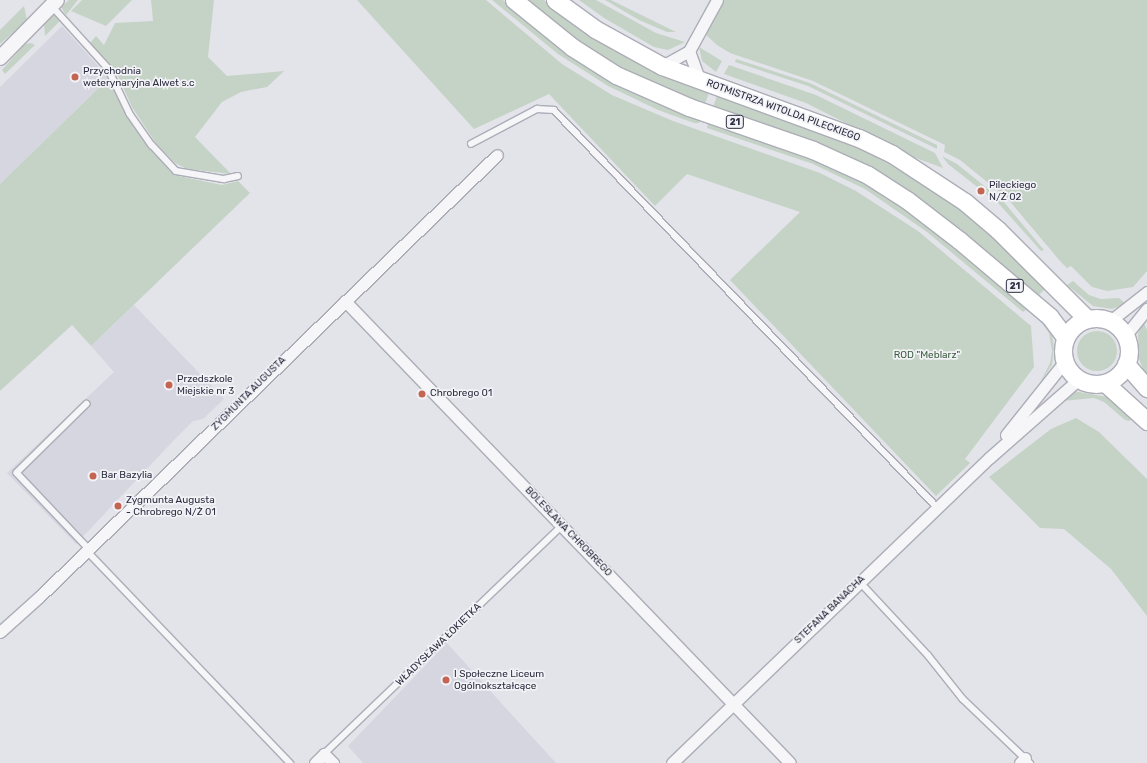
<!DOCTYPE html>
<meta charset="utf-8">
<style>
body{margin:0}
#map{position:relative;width:1147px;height:763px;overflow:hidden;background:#e3e4ea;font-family:Rubik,sans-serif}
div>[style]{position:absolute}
.built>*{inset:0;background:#d5d6df}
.green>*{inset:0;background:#c5d3c6}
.round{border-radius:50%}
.roads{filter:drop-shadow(1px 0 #acadb7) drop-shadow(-1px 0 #acadb7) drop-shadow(0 1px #acadb7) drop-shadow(0 -1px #acadb7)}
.service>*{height:5.5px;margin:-2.75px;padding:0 2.75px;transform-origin:2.75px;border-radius:2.75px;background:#f6f6f9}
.minor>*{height:11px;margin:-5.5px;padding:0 5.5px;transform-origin:5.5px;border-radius:5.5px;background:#f6f6f9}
.tertiary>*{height:14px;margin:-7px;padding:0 7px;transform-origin:7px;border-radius:7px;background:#f6f6f9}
.primary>*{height:17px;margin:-8.5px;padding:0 8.5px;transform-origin:8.5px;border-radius:8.5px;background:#fff}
.primary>.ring{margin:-8.5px;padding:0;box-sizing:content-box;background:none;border:17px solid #fff;border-radius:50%}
.dots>*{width:11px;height:11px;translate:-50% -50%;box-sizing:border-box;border:2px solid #f3f3f7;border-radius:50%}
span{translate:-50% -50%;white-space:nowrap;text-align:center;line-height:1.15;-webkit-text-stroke:3.5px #f3f3f7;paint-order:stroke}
.shield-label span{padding:1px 3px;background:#f3f3f7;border:1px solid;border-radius:3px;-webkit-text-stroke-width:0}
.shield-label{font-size:9px;color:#2c2e41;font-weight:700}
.poi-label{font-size:10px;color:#2c2e41}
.left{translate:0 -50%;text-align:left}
.street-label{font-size:10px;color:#2c2e41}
.park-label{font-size:10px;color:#3b5c3e}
</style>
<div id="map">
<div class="built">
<div style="clip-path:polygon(62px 26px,109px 78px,0 184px,0 87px)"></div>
<div style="clip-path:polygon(134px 305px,224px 399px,203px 419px,193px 421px,175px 439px,76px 544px,7px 473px,114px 372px,91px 346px)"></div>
<div style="clip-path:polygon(447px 643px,513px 716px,556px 763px,363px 763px,348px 746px)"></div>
</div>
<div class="green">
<div style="clip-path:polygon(69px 0,78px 0,66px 15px,61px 7px)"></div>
<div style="clip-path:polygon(82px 0,132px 0,106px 26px,71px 11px)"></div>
<div style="clip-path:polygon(151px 0,214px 0,208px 57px,227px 76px,284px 71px,267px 87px,241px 92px,222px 102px,195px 137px,231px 174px,187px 169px,175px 163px,155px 142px,132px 107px,117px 74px,90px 43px,96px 36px,104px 45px,115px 23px,153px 21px)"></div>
<div style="clip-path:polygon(357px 0,486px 0,562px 64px,612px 95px,673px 121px,820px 173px,856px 191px,918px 231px,1031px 326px,1034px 367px,965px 459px,970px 463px,936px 496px,730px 280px,800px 212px,687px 174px,655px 206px,549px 94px,474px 129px)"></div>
<div style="clip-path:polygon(492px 0,503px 0,530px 24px,701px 118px,699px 123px,694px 123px,658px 110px,608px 86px,558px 54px)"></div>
<div style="clip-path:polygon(526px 0,544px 0,604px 44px,669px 78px,709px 93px,705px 104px,652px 83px,614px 64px,585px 47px)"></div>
<div style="clip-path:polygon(579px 0,596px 0,656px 33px,685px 42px,668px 50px,654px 47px,604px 18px)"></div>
<div style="clip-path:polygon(605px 0,611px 0,676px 32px,667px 32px,639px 20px)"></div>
<div style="clip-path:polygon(724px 0,1147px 0,1147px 271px,1133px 287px,1107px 291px,1092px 287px,1071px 266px,1067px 268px,1060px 261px,1007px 198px,960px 160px,944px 152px,945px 145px,813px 81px,730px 53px,717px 45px,704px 33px)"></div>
<div style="clip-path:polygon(24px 6px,27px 20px,0 44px,0 30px)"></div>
<div style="clip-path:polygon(53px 15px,61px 20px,45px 36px,44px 24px)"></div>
<div style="clip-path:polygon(31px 43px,35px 45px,5px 74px,2px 70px,25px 44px)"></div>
<div style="clip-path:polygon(699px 47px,722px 61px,716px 72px,702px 61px)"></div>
<div style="clip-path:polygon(736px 59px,810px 83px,937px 145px,937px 149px,808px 86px,735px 62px)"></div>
<div style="clip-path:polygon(729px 65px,816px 95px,935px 153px,943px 168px,913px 157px,806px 103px,724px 74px)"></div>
<div style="clip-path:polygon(109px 78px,129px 118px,154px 154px,174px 175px,222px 185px,238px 181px,250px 193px,91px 346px,72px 325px,0 391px,0 184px)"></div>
<div style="clip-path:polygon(717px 96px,867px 149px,936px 189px,989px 232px,1046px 288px,1038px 296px,953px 224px,877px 171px,814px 141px,713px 107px)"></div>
<div style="clip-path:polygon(708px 121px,830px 164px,882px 192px,940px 233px,1029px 308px,1023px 312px,927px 232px,865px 189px,813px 164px,707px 128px)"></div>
<div style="clip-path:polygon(942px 156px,957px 164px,1003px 201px,1044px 250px,1041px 251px,999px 204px,948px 164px)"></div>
<div style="clip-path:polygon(1073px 281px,1089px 295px,1101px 299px,1119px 298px,1126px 304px,1112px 309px,1093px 306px,1067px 285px)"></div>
<div style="clip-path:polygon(1039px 316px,1052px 333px,1054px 349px,1052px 365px,1040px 383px,1050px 363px,1052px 351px,1049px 333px,1038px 318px)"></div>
<div style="clip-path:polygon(1143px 321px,1147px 330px,1147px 378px,1139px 359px,1138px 334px)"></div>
<div class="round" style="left:1077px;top:331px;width:40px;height:40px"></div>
<div style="clip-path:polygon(1073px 391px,1108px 397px,1133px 418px,1129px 421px,1125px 420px,1104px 402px,1094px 398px,1062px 401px)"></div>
<div style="clip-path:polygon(1076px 418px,1099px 432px,1147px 479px,1147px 616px,1111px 569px,1064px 529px,1040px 528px,989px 477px,1051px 429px)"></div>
</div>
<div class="roads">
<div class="service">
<div style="left:52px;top:6px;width:84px;rotate:47.9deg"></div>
<div style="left:108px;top:68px;width:51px;rotate:64.4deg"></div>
<div style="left:130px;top:114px;width:38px;rotate:55deg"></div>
<div style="left:152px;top:145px;width:35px;rotate:47deg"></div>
<div style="left:176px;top:171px;width:49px;rotate:9.5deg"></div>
<div style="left:224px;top:179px;width:14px;rotate:-12deg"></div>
<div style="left:471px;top:144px;width:75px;rotate:-27.9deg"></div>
<div style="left:537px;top:109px;width:17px;rotate:3deg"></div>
<div style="left:554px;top:110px;width:552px;rotate:46.03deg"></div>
<div style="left:87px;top:404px;width:98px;rotate:135.4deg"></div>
<div style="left:17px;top:473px;width:105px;rotate:46.5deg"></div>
<div style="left:87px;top:551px;width:294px;rotate:46.2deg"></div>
<div style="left:860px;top:582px;width:100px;rotate:47deg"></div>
<div style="left:928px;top:655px;width:56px;rotate:51.5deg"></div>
<div style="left:963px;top:699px;width:93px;rotate:43.7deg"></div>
<div style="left:324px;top:754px;width:330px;rotate:-43.8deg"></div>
</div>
<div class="minor">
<div style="left:689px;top:51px;width:32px;rotate:70deg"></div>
<div style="left:662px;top:66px;width:31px;rotate:-29deg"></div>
<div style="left:689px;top:51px;width:58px;rotate:-61.2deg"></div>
<div style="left:345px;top:301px;width:641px;rotate:46.07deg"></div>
<div style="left:1110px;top:321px;width:47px;rotate:-38.1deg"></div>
<div style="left:1125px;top:336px;width:35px;rotate:-51deg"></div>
<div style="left:1006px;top:435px;width:95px;rotate:-51.4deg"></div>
<div style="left:0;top:632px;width:52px;rotate:-41.9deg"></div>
<div style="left:39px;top:597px;width:636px;rotate:-43.98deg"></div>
<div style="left:315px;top:763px;width:13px;rotate:-45deg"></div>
<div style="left:324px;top:754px;width:13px;rotate:45deg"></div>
<div style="left:672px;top:763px;width:440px;rotate:-43.9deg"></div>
<div style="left:989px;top:458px;width:120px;rotate:-41.3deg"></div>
<div style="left:1020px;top:763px;width:7px;rotate:-45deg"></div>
</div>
<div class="tertiary">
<div style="left:0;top:58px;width:81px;rotate:-45.5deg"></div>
</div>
<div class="primary">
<div style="left:514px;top:0;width:75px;rotate:39deg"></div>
<div style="left:572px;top:47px;width:52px;rotate:32.5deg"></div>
<div style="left:616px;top:75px;width:80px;rotate:23.7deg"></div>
<div style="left:689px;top:107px;width:131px;rotate:19.1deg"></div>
<div style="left:813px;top:150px;width:60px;rotate:24.4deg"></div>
<div style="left:868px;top:175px;width:46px;rotate:32.7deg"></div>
<div style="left:907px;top:200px;width:66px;rotate:37.6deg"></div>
<div style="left:959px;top:240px;width:119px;rotate:40.2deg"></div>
<div style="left:1050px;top:317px;width:26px;rotate:53deg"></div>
<div style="left:555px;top:0;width:49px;rotate:35.9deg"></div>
<div style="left:595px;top:29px;width:77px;rotate:28.9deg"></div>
<div style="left:662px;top:66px;width:210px;rotate:20.1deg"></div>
<div style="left:859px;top:138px;width:37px;rotate:26deg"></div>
<div style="left:892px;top:154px;width:87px;rotate:33.3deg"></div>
<div style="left:965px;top:202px;width:43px;rotate:40.3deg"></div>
<div style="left:998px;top:230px;width:126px;rotate:45deg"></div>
<div class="ring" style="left:1063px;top:318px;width:49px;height:49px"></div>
<div style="left:1126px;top:364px;width:32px;rotate:49deg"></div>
<div style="left:1105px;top:383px;width:57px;rotate:42.1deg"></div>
</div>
</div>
<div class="dots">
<div style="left:75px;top:77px;background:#c46453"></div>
<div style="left:981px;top:191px;background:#c46453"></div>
<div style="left:169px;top:385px;background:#c46453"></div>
<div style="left:422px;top:394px;background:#c46453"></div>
<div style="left:93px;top:476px;background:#c46453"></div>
<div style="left:118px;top:506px;background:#c46453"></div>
<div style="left:446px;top:680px;background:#c46453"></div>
</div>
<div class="shield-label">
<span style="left:735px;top:122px">21</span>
<span style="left:1015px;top:286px">21</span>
</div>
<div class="poi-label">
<span class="left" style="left:83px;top:77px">Przychodnia<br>weterynaryjna Alwet s.c</span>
<span class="left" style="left:989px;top:191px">Pileckiego<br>N/Ż 02</span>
<span class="left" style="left:177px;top:385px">Przedszkole<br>Miejskie nr 3</span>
<span class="left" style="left:430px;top:394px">Chrobrego 01</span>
<span class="left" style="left:101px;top:476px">Bar Bazylia</span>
<span class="left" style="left:126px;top:506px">Zygmunta Augusta<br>- Chrobrego N/Ż 01</span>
<span class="left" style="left:454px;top:680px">I Społeczne Liceum<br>Ogólnokształcące</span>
</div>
<div class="street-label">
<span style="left:783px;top:111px;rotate:20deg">ROTMISTRZA WITOLDA PILECKIEGO</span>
<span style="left:249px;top:394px;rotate:-45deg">ZYGMUNTA AUGUSTA</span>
<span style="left:568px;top:532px;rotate:46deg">BOLESŁAWA CHROBREGO</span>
<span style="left:830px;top:610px;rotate:-44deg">STEFANA BANACHA</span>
<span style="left:439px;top:645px;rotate:-44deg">WŁADYSŁAWA ŁOKIETKA</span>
</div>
<div class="park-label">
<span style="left:927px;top:356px">ROD "Meblarz"</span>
</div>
</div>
